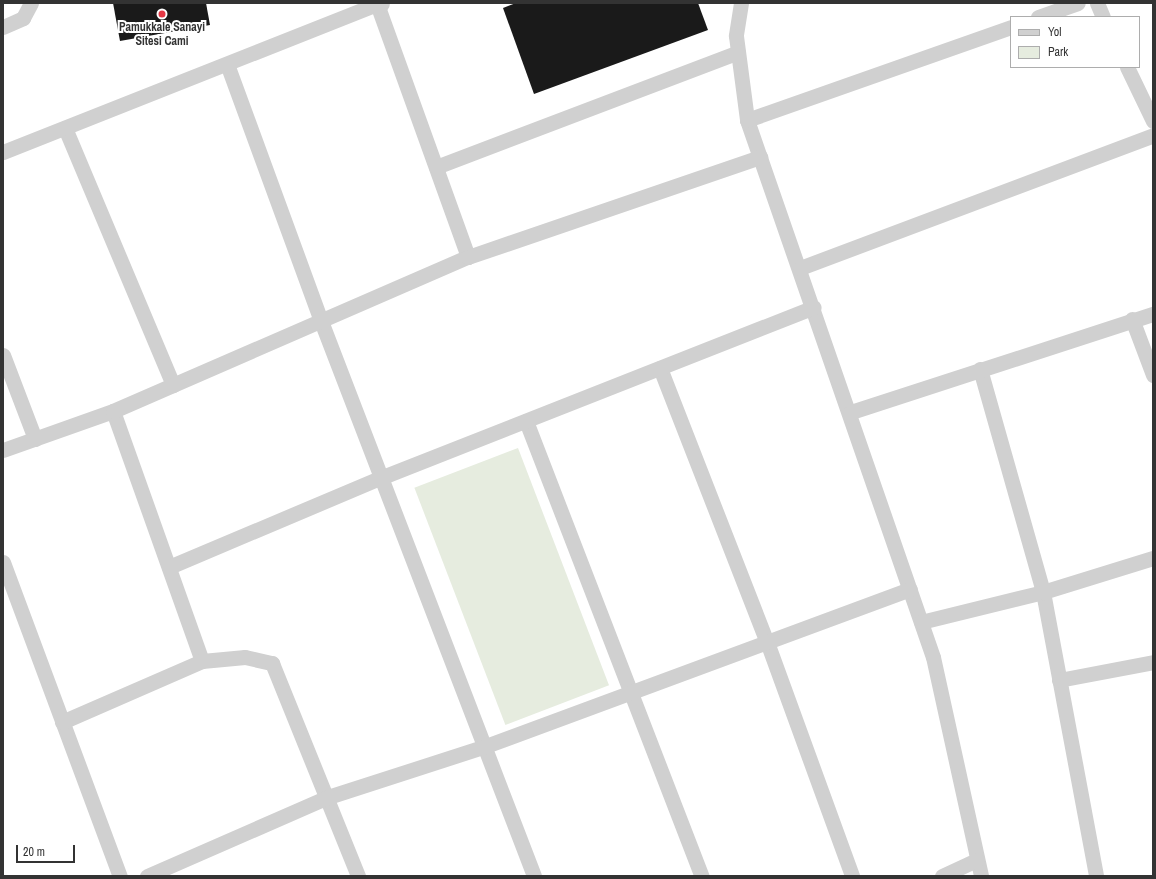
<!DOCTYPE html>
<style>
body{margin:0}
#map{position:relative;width:1156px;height:879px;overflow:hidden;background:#fff;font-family:"Archivo Narrow",sans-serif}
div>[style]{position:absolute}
.green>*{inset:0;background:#e6ecdf;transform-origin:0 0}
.building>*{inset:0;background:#1a1a1a}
.minor>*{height:15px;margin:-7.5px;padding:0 7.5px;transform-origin:7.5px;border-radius:7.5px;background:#d0d0d0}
.tertiary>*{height:19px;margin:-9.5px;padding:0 9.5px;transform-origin:9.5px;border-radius:9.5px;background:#d0d0d0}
.dots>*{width:11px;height:11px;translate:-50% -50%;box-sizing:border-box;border:2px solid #fff;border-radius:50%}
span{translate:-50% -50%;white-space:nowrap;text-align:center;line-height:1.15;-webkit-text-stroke:4px #fff;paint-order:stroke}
.poi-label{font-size:12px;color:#333;font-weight:700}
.frame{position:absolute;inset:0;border:4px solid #333;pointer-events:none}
.legend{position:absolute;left:1010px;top:16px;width:130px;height:52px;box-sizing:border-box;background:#fff;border:1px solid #adadad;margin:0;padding:5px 7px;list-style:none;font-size:12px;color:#333}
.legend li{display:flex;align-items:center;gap:8px;height:20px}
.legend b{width:20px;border:1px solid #adadad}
.scale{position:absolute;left:16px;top:845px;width:59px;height:18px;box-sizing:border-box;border:2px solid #333;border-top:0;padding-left:5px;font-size:12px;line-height:14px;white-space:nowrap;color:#333;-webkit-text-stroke:3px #fff;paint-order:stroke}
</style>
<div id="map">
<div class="green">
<div style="left:518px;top:448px;width:254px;height:111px;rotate:69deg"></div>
</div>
<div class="building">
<div style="clip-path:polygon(113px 3px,206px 3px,210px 25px,120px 41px)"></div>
<div style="clip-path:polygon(516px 3px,698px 3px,708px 30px,534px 94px,503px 8px)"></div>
</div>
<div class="minor">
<div style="left:741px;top:3px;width:33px;rotate:99deg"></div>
<div style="left:736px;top:36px;width:85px;rotate:82.5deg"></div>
<div style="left:747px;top:120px;width:568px;rotate:70.9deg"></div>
<div style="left:933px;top:657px;width:224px;rotate:77.6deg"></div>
<div style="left:1097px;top:3px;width:15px;rotate:67deg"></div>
<div style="left:1038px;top:17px;width:42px;rotate:-19.3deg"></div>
<div style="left:3px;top:27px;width:22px;rotate:-24deg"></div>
<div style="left:23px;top:18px;width:17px;rotate:-62deg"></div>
<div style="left:227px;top:64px;width:274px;rotate:69.9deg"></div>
<div style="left:321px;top:321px;width:594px;rotate:69deg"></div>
<div style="left:1127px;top:67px;width:60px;rotate:64.3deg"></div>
<div style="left:747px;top:120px;width:280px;rotate:-19.4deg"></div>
<div style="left:65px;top:128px;width:279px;rotate:67.2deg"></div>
<div style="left:3px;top:152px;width:402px;rotate:-21.6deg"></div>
<div style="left:377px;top:4px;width:269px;rotate:70.2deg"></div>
<div style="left:436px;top:167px;width:323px;rotate:-20.8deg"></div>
<div style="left:800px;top:268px;width:377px;rotate:-20.6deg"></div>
<div style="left:1132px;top:319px;width:60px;rotate:69.4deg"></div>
<div style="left:3px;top:355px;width:90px;rotate:69.1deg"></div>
<div style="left:660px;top:368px;width:294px;rotate:68.7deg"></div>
<div style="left:767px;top:642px;width:249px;rotate:70deg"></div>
<div style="left:980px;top:369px;width:232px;rotate:74.2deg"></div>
<div style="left:1043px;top:592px;width:289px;rotate:79.4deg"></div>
<div style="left:113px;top:411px;width:265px;rotate:70.4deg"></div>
<div style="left:851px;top:412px;width:318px;rotate:-18deg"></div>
<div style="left:526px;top:421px;width:488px;rotate:68.9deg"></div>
<div style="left:3px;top:450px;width:117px;rotate:-19.5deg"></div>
<div style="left:113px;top:411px;width:387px;rotate:-23.5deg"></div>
<div style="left:468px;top:257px;width:309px;rotate:-18.9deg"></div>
<div style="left:3px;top:562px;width:335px;rotate:69.6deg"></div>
<div style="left:169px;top:567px;width:229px;rotate:-22.9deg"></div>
<div style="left:380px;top:478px;width:466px;rotate:-21.5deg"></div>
<div style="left:921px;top:622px;width:126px;rotate:-13.8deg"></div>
<div style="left:1043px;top:592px;width:115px;rotate:-17.2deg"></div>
<div style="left:1059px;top:680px;width:96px;rotate:-10.8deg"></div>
<div style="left:62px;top:722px;width:153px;rotate:-23.5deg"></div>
<div style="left:202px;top:661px;width:43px;rotate:-5.3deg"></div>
<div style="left:245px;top:657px;width:28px;rotate:13deg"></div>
<div style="left:272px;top:663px;width:230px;rotate:68deg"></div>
<div style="left:147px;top:876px;width:197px;rotate:-23.6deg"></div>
<div style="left:328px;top:797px;width:163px;rotate:-17.9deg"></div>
<div style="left:483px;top:747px;width:455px;rotate:-20.3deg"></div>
<div style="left:942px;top:876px;width:38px;rotate:-25deg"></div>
</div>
<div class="tertiary">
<div style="left:377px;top:3px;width:3px"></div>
</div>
<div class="dots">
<div style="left:162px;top:14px;background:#e63946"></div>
</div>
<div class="poi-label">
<span style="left:162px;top:35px">Pamukkale Sanayi<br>Sitesi Cami</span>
</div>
<div class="frame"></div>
<ul class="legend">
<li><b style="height:5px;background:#d0d0d0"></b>Yol</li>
<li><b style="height:11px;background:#e6ecdf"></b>Park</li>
</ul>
<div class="scale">20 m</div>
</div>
